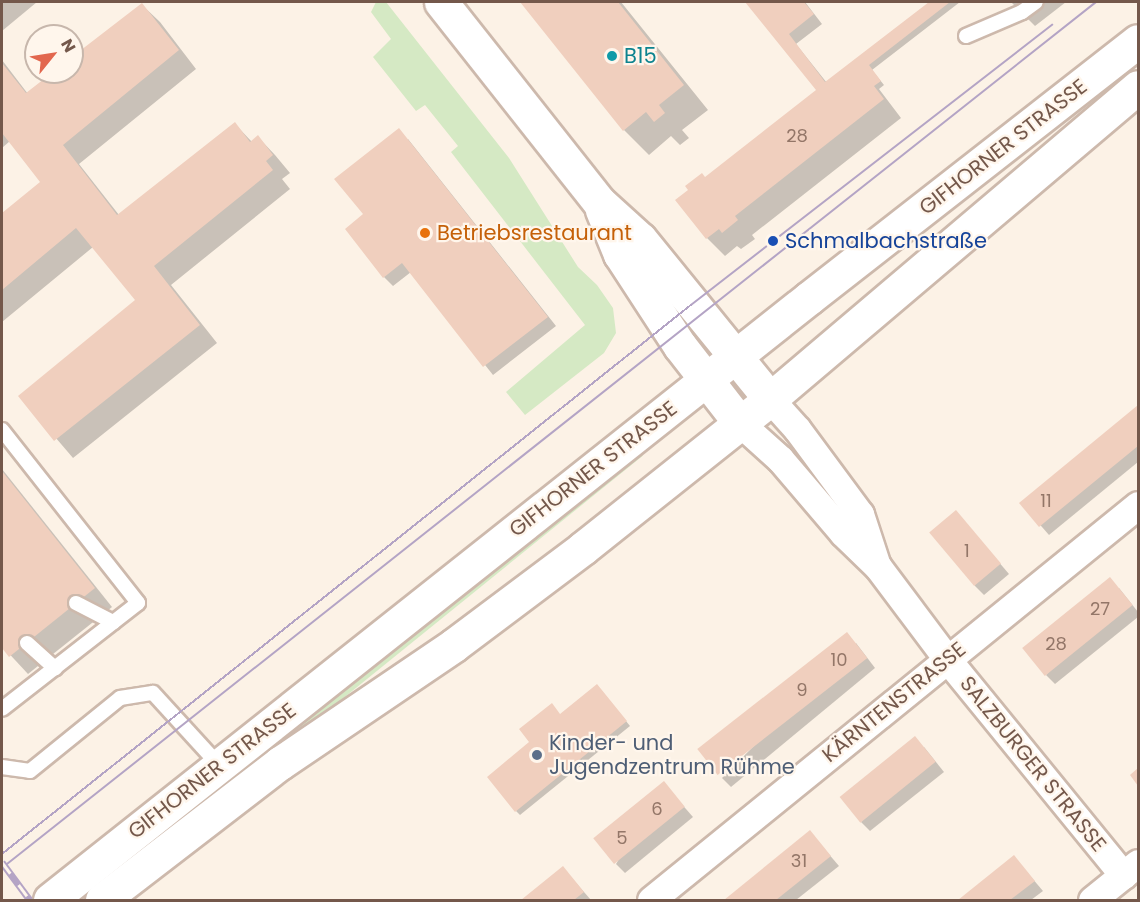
<!DOCTYPE html>
<meta charset="utf-8">
<style>
body{margin:0}
#map{position:relative;width:1140px;height:902px;overflow:hidden;background:#fcf2e6;font-family:Poppins,sans-serif}
div>[style]{position:absolute}
.green>*{inset:0;background:#d5e9c4;transform-origin:0 0}
.shadow>*{inset:0;background:#0003}
.building>*{inset:0;background:#f0cfbe;transform-origin:0 0}
.roads{filter:drop-shadow(2px 0 #cdb9ac) drop-shadow(-2px 0 #cdb9ac) drop-shadow(0 2px #cdb9ac) drop-shadow(0 -2px #cdb9ac)}
.lane>*{height:14px;margin:-7px;padding:0 7px;transform-origin:7px;border-radius:7px;background:#fff}
.street>*{height:27px;margin:-13.5px;padding:0 13.5px;transform-origin:13.5px;border-radius:13.5px;background:#fff}
.secondary>*{height:33px;margin:-16.5px;padding:0 16.5px;transform-origin:16.5px;border-radius:16.5px;background:#fff}
.tram>*{height:1.5px;margin:-0.75px;padding:0 0.75px;transform-origin:0.75px;border-radius:0.75px;background:#b4a4c5}
.rail>*{height:7px;margin-top:-3.5px;transform-origin:0;background:repeating-linear-gradient(90deg,#fff6ec 0 14px,#b4a4c5 0 28px);box-sizing:border-box;border-block:2px solid #b4a4c5}
.dots>*{width:16px;height:16px;translate:-50% -50%;box-sizing:border-box;border:3px solid #fff6ec;border-radius:50%}
span{translate:-50% -50%;white-space:nowrap;text-align:center;line-height:1.15;-webkit-text-stroke:4.5px #fff6ec;paint-order:stroke}
.number-label{font-size:18px;color:#937668}
.number-label span{-webkit-text-stroke-width:0}
.culture-label{font-size:21px;color:#0d838f}
.left{translate:0 -50%;text-align:left}
.street-label{font-size:21px;color:#74584b}
.food-label{font-size:21px;color:#c56008}
.transit-label{font-size:21px;color:#164399}
.service-label{font-size:21px;color:#4e5e75}
.frame{position:absolute;inset:0;border:3px solid #74584b;pointer-events:none}
.north{position:absolute;left:24px;top:24px;width:60px;height:60px;box-sizing:border-box;background:#fff6ec;border:2px solid #c7b7ac;border-radius:50%;rotate:60deg;font-size:16px;font-weight:700;line-height:24px;text-align:center;color:#74584b}
.north::after{content:'';display:block;margin:auto;width:21px;height:27px;background:#e2674e;clip-path:polygon(50% 0,100% 100%,50% 72%,0 100%)}
</style>
<div id="map">
<div class="green">
<div style="clip-path:polygon(376px 2px,386px 2px,509px 158px,578px 267px,597px 285px,613px 308px,616px 333px,604px 353px,525px 415px,506px 392px,585px 325px,451px 152px,458px 146px,425px 105px,416px 111px,373px 57px,391px 39px,371px 12px)"></div>
<div style="left:639px;top:451px;width:6px;height:724px;rotate:51deg"></div>
</div>
<div class="shadow">
<div style="clip-path:polygon(2px 2px,37px 2px,2px 31px)"></div>
<div style="clip-path:polygon(522px 2px,621px 2px,708px 110px,682px 130px,689px 138px,680px 145px,671px 136px,649px 155px,624px 130px)"></div>
<div style="clip-path:polygon(749px 2px,805px 2px,822px 24px,796px 44px,827px 83px,931px 2px,960px 2px,872px 70px,884px 85px,879px 89px,901px 118px,752px 235px,755px 239px,741px 249px,737px 246px,725px 256px,707px 238px,705px 179px,819px 90px)"></div>
<div style="clip-path:polygon(1011px 2px,1066px 2px,1035px 26px)"></div>
<div style="clip-path:polygon(142px 5px,160px 22px,196px 69px,79px 164px,119px 215px,235px 124px,252px 142px,258px 137px,275px 155px,290px 173px,282px 179px,290px 189px,171px 285px,217px 343px,73px 458px,20px 396px,137px 301px,93px 247px,2px 322px,2px 215px,42px 183px,10px 141px,2px 148px,2px 60px,28px 94px,56px 72px,72px 72px,72px 59px)"></div>
<div style="clip-path:polygon(408px 139px,556px 326px,493px 375px,411px 272px,393px 286px,384px 277px,365px 215px)"></div>
<div style="clip-path:polygon(1138px 407px,1138px 462px,1049px 535px,1021px 503px)"></div>
<div style="clip-path:polygon(2px 469px,112px 607px,28px 674px,2px 646px)"></div>
<div style="clip-path:polygon(956px 512px,1009px 574px,984px 595px,975px 586px)"></div>
<div style="clip-path:polygon(1119px 588px,1138px 612px,1138px 617px,1055px 684px,1046px 675px)"></div>
<div style="clip-path:polygon(856px 643px,875px 668px,731px 787px,722px 778px)"></div>
<div style="clip-path:polygon(601px 690px,630px 726px,520px 815px,516px 811px,560px 716px)"></div>
<div style="clip-path:polygon(924px 747px,944px 772px,870px 831px,861px 822px)"></div>
<div style="clip-path:polygon(664px 784px,693px 817px,625px 873px,616px 864px)"></div>
<div style="clip-path:polygon(810px 832px,839px 866px,796px 900px,726px 900px)"></div>
<div style="clip-path:polygon(1014px 857px,1043px 891px,1031px 900px,960px 900px)"></div>
<div style="clip-path:polygon(563px 868px,591px 900px,523px 900px)"></div>
</div>
<div class="building">
<div style="clip-path:polygon(520px 2px,618px 2px,684px 85px,659px 105px,665px 113px,654px 122px,646px 112px,623px 131px)"></div>
<div style="clip-path:polygon(745px 2px,804px 2px,814px 14px,789px 34px,825px 82px,929px 2px,950px 2px,869px 65px,881px 81px,874px 86px,884px 99px,735px 216px,738px 220px,722px 233px,719px 229px,706px 239px,675px 200px,688px 190px,685px 186px,702px 173px,705px 177px,816px 90px)"></div>
<div style="clip-path:polygon(142px 3px,179px 50px,63px 145px,117px 215px,235px 122px,250px 142px,258px 135px,273px 155px,266px 161px,273px 170px,154px 266px,200px 325px,54px 441px,18px 396px,135px 300px,76px 228px,2px 290px,2px 213px,40px 182px,2px 133px,2px 63px,26px 93px,53px 72px,72px 72px,72px 57px)"></div>
<div style="clip-path:polygon(399px 128px,548px 317px,483px 367px,402px 263px,383px 278px,345px 229px,363px 214px,334px 179px)"></div>
<div style="clip-path:polygon(1138px 405px,1138px 446px,1039px 527px,1019px 503px)"></div>
<div style="clip-path:polygon(2px 471px,95px 588px,9px 657px,2px 648px)"></div>
<div style="left:956px;top:510px;width:70px;height:35px;rotate:50deg"></div>
<div style="left:1110px;top:577px;width:36px;height:113px;rotate:51deg"></div>
<div style="left:847px;top:632px;width:33px;height:190px;rotate:52deg"></div>
<div style="clip-path:polygon(597px 684px,627px 721px,515px 812px,487px 777px,529px 742px,519px 729px,552px 703px,560px 714px)"></div>
<div style="left:915px;top:736px;width:33px;height:97px;rotate:51deg"></div>
<div style="clip-path:polygon(1138px 768px,1138px 786px,1130px 775px)"></div>
<div style="left:664px;top:781px;width:33px;height:91px;rotate:51deg"></div>
<div style="clip-path:polygon(810px 830px,831px 856px,776px 900px,724px 900px)"></div>
<div style="clip-path:polygon(1014px 855px,1035px 881px,1010px 900px,958px 900px)"></div>
<div style="clip-path:polygon(563px 866px,584px 892px,574px 900px,521px 900px)"></div>
</div>
<div class="roads">
<div class="lane">
<div style="left:966px;top:36px;width:61px;rotate:-23.2deg"></div>
<div style="left:1022px;top:12px;width:17px;rotate:-36deg"></div>
<div style="left:2px;top:430px;width:220px;rotate:51.8deg"></div>
<div style="left:138px;top:603px;width:172px;rotate:142.1deg"></div>
<div style="left:76px;top:603px;width:42px;rotate:27.2deg"></div>
<div style="left:27px;top:643px;width:38px;rotate:42deg"></div>
<div style="left:2px;top:767px;width:28px;rotate:8deg"></div>
<div style="left:30px;top:771px;width:116px;rotate:-39deg"></div>
<div style="left:120px;top:698px;width:33px;rotate:-9deg"></div>
<div style="left:153px;top:693px;width:99px;rotate:47.5deg"></div>
</div>
<div class="street">
<div style="left:770px;top:399px;width:40px;rotate:48deg"></div>
<div style="left:797px;top:429px;width:106px;rotate:53.5deg"></div>
<div style="left:860px;top:514px;width:52px;rotate:71.9deg"></div>
<div style="left:740px;top:423px;width:54px;rotate:42deg"></div>
<div style="left:780px;top:459px;width:97px;rotate:49.6deg"></div>
<div style="left:843px;top:533px;width:49px;rotate:44.2deg"></div>
<div style="left:878px;top:567px;width:115px;rotate:53.1deg"></div>
<div style="left:947px;top:659px;width:279px;rotate:50.8deg"></div>
<div style="left:651px;top:900px;width:627px;rotate:-39.05deg"></div>
<div style="left:1092px;top:900px;width:59px;rotate:-38.8deg"></div>
</div>
<div class="secondary">
<div style="left:441px;top:2px;width:255px;rotate:51.7deg"></div>
<div style="left:599px;top:202px;width:55px;rotate:42.1deg"></div>
<div style="left:640px;top:239px;width:206px;rotate:50.9deg"></div>
<div style="left:602px;top:210px;width:48px;rotate:67.8deg"></div>
<div style="left:620px;top:254px;width:110px;rotate:56.9deg"></div>
<div style="left:680px;top:346px;width:98px;rotate:52.1deg"></div>
<div style="left:50px;top:900px;width:969px;rotate:-38.42deg"></div>
<div style="left:809px;top:298px;width:417px;rotate:-38deg"></div>
<div style="left:102px;top:900px;width:225px;rotate:-37.6deg"></div>
<div style="left:280px;top:763px;width:210px;rotate:-34.1deg"></div>
<div style="left:454px;top:645px;width:161px;rotate:-36.9deg"></div>
<div style="left:583px;top:548px;width:239px;rotate:-38.5deg"></div>
<div style="left:770px;top:399px;width:482px;rotate:-40.3deg"></div>
</div>
</div>
<div class="tram">
<div style="left:2px;top:854px;width:881px;rotate:-38.55deg"></div>
<div style="left:691px;top:305px;width:457px;rotate:-37.8deg"></div>
<div style="left:2px;top:868px;width:1395px;rotate:-38.36deg"></div>
</div>
<div class="rail">
<div style="left:2px;top:862px;width:47px;rotate:53.6deg"></div>
</div>
<div class="dots">
<div style="left:612px;top:56px;background:#0f9aa8"></div>
<div style="left:425px;top:233px;background:#e8710a"></div>
<div style="left:773px;top:241px;background:#1a4fb4"></div>
<div style="left:537px;top:755px;background:#5c6f8a"></div>
</div>
<div class="number-label">
<span style="left:797px;top:136px">28</span>
<span style="left:1046px;top:501px">11</span>
<span style="left:967px;top:551px">1</span>
<span style="left:1100px;top:609px">27</span>
<span style="left:1056px;top:644px">28</span>
<span style="left:839px;top:660px">10</span>
<span style="left:802px;top:690px">9</span>
<span style="left:657px;top:809px">6</span>
<span style="left:622px;top:838px">5</span>
<span style="left:799px;top:861px">31</span>
</div>
<div class="culture-label">
<span class="left" style="left:624px;top:56px">B15</span>
</div>
<div class="street-label">
<span style="left:1003px;top:147px;rotate:-38deg">GIFHORNER STRASSE</span>
<span style="left:593px;top:469px;rotate:-38deg">GIFHORNER STRASSE</span>
<span style="left:894px;top:702px;rotate:-39deg">KÄRNTENSTRASSE</span>
<span style="left:1033px;top:764px;rotate:51deg">SALZBURGER STRASSE</span>
<span style="left:212px;top:771px;rotate:-38deg">GIFHORNER STRASSE</span>
</div>
<div class="food-label">
<span class="left" style="left:437px;top:233px">Betriebsrestaurant</span>
</div>
<div class="transit-label">
<span class="left" style="left:785px;top:241px">Schmalbachstraße</span>
</div>
<div class="service-label">
<span class="left" style="left:549px;top:755px">Kinder- und<br>Jugendzentrum Rühme</span>
</div>
<div class="frame"></div>
<div class="north">N</div>
</div>
